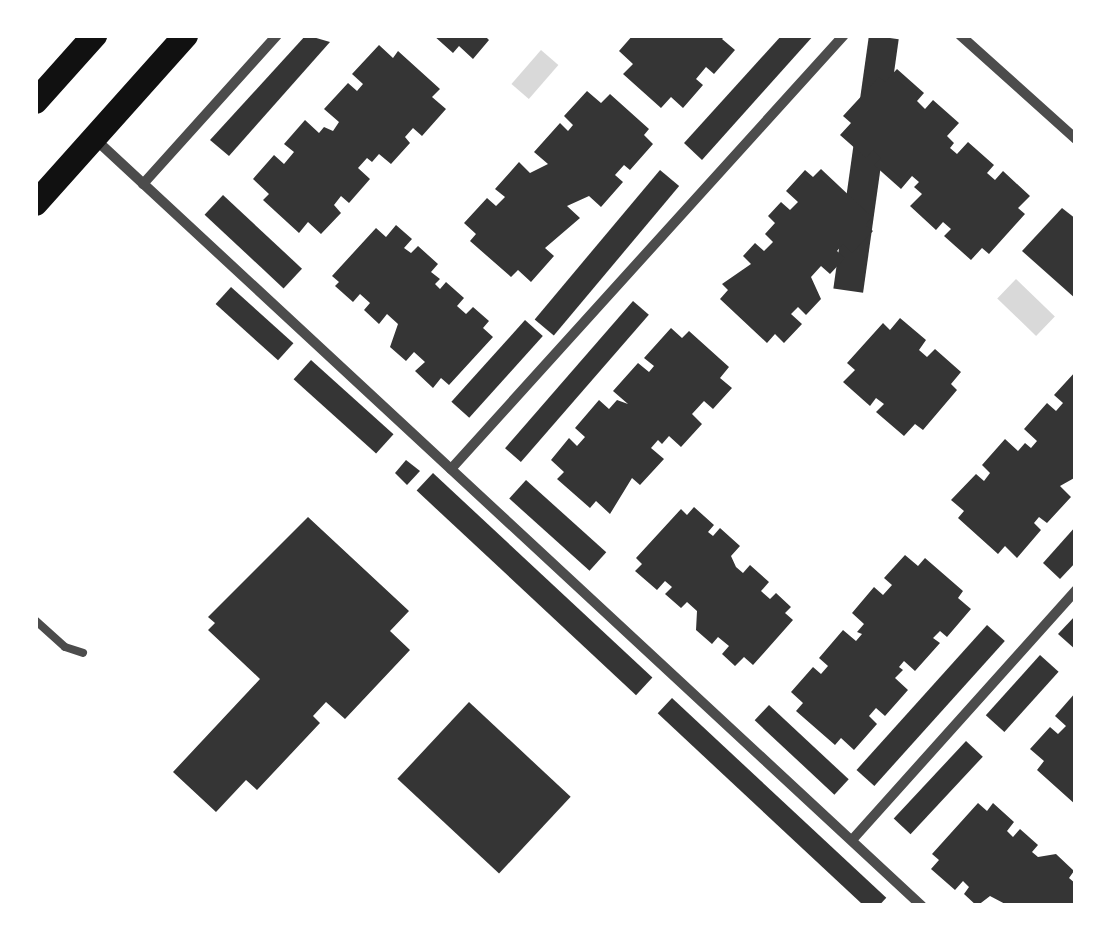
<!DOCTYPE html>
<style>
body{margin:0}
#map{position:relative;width:1111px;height:941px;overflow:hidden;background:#fff;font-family:"Source Sans 3",sans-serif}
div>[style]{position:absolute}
.water>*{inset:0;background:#d9d9d9;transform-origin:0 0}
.building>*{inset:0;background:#353535;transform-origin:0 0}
.service>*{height:8px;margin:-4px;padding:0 4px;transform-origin:4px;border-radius:4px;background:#4c4c4c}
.minor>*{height:10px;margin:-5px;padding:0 5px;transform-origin:5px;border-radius:5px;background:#4c4c4c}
.primary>*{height:25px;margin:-12.5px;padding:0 12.5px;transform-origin:12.5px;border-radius:12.5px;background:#111}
span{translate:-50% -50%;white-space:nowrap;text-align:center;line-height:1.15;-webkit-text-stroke:8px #fff;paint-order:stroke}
.frame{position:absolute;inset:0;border:38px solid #fff;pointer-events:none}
</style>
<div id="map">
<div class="water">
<div style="left:541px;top:50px;width:23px;height:45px;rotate:41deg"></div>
<div style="left:1016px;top:279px;width:54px;height:27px;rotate:44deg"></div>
</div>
<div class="building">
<div style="clip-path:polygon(306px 35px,330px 42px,229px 156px,210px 140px)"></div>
<div style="clip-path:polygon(433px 35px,484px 35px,489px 40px,473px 59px,459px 46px,453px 53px)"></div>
<div style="clip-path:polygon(633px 35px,726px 35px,722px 39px,735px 50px,714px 74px,706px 67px,696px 79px,703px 85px,683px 108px,671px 97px,661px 108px,623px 74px,633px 64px,619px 51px)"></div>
<div style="clip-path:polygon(782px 35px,814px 35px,702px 160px,684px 143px)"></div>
<div style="left:869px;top:35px;width:30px;height:256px;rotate:8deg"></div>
<div style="clip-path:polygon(379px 45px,393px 58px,398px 51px,440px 89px,432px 97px,446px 109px,422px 136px,413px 128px,405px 137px,410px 143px,391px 164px,379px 154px,372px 162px,367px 158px,358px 168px,370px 179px,349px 203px,341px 196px,334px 205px,341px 213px,321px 234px,308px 222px,299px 233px,263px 200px,269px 194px,253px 179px,274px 155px,284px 164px,294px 152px,284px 144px,305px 120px,319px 133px,324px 127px,333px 131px,339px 122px,324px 109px,348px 83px,357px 91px,363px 84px,352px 74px)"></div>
<div style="clip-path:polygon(897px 69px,924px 93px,917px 101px,925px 109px,933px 100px,959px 123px,947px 136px,954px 143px,950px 148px,957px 154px,968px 142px,994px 165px,987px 173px,995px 180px,1003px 171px,1030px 196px,1018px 208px,1025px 214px,989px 254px,982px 248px,971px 260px,944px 236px,951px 229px,943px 222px,936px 230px,910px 206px,922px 194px,914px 187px,919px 182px,912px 176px,901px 189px,874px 165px,881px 158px,873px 150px,866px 158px,840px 135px,851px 123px,843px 116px,879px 77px,885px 82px)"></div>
<div style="clip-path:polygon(587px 91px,601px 103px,610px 94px,649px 129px,644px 135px,653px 144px,630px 170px,624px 165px,615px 175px,623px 182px,601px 207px,589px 196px,567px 206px,580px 218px,545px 248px,554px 256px,531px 282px,518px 270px,511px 277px,470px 241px,476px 234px,464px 223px,487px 198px,496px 206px,505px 197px,495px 189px,519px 162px,530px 173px,548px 164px,534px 152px,560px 123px,568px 131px,573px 125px,564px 116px)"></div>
<div style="clip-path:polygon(821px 169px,872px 217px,865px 225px,873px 231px,852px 253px,843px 244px,837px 251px,845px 258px,830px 274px,821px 266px,811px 277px,821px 299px,806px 315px,798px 307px,791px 314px,802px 324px,784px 343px,775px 334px,767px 343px,720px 299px,728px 290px,722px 284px,751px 264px,743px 256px,755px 243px,764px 251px,773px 242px,765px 234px,775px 223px,768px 216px,781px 202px,790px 210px,798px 202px,786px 191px,805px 170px,813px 177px)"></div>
<div style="left:660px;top:170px;width:25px;height:195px;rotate:40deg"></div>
<div style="left:223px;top:195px;width:108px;height:27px;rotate:43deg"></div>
<div style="clip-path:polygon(1062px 208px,1076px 219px,1076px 299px,1022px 251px)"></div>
<div style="clip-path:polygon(396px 225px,412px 239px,404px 248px,411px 253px,418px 246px,438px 264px,431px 272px,440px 279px,435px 284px,440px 289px,446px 282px,464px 298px,457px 306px,466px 314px,473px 307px,489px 321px,483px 328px,493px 337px,449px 385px,441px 378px,433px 388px,415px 371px,425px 362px,414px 352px,406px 361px,390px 347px,398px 324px,387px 314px,379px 324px,364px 310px,370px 303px,360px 294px,353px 302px,335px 286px,339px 282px,332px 276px,376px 228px,386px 237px)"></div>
<div style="left:231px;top:287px;width:84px;height:23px;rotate:42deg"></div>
<div style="left:633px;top:301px;width:21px;height:195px;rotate:41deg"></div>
<div style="clip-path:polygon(900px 318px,926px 340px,919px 350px,927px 357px,935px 349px,961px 372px,951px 384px,957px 390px,923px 430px,915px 424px,904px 436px,876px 412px,884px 404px,876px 398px,870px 406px,843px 382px,855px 370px,847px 363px,883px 323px,890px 330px)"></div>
<div style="left:525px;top:320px;width:24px;height:110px;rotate:42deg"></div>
<div style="clip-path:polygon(671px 328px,682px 338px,689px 331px,729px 367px,720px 378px,732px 388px,713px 409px,704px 401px,692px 414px,702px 424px,681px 447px,669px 436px,662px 444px,658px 440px,651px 448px,664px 459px,640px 485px,632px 478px,610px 514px,596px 501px,590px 508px,557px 479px,564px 472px,551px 460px,569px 438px,577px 446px,585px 437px,575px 428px,599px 400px,609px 409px,617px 400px,628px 404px,613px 391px,638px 363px,649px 372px,654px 366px,644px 358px)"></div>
<div style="left:311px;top:360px;width:111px;height:26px;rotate:42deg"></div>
<div style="clip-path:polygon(1076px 371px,1076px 477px,1060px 486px,1071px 497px,1047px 523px,1039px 517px,1034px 523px,1041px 530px,1017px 558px,1005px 546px,998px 554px,958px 518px,964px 511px,951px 500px,976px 474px,984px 481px,990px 473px,982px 465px,1005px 439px,1018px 451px,1025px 443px,1031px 448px,1037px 441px,1024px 429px,1047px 403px,1056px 411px,1063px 403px,1054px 395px)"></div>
<div style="clip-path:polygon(406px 460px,420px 471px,407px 485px,395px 473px)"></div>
<div style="left:433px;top:473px;width:300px;height:24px;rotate:43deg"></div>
<div style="left:526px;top:480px;width:108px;height:25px;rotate:42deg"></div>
<div style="clip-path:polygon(694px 507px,714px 525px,708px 532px,713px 536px,720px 528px,740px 546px,731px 556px,736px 567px,743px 573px,750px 565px,769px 582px,761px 591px,770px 599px,776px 593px,791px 607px,785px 613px,793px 620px,753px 665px,744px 657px,735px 666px,722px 654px,729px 646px,718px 637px,712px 644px,696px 630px,697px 611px,687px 602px,681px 608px,665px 594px,672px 587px,665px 581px,657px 590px,635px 571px,642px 564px,636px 558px,681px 509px,687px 515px)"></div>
<div style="clip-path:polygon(308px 517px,409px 611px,390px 631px,410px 650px,345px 719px,326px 702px,313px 716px,320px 723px,257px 790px,246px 780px,216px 812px,173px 772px,260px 679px,208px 630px,215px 623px,208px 617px)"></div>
<div style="clip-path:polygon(1076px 526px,1076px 562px,1060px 579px,1043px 563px)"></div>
<div style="clip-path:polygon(905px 555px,918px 566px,925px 558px,963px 591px,958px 598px,971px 609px,947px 637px,940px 631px,933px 638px,940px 643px,915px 671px,904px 661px,899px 667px,903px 670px,895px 678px,908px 690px,885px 716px,876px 708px,869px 716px,877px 724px,854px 750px,841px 738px,835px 745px,796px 711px,803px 703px,791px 692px,813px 667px,821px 674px,828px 666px,819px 658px,843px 630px,856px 641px,862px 634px,857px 632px,864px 624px,852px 613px,874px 587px,883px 595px,892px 585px,884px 578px)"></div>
<div style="clip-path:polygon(1076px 615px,1076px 650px,1058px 634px)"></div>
<div style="left:987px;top:625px;width:24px;height:195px;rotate:42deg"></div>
<div style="left:1040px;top:655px;width:25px;height:81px;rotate:42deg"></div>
<div style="clip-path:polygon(1076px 692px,1076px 805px,1037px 770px,1044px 761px,1030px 749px,1050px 727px,1058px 734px,1066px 726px,1055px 716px)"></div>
<div style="left:672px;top:698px;width:293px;height:21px;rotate:43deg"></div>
<div style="left:469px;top:702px;width:139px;height:105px;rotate:43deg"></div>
<div style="left:769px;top:705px;width:109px;height:21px;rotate:43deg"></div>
<div style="left:966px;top:741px;width:23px;height:106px;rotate:43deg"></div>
<div style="clip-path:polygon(978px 803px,987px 811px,993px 803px,1014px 822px,1007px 831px,1013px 837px,1020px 829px,1038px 845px,1032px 852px,1038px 857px,1056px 854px,1074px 871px,1069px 878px,1076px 884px,1076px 906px,1009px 906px,990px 896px,977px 906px,964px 894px,969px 887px,963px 881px,955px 890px,931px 869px,939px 860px,932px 854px)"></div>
</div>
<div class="service">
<div style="left:35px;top:620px;width:40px;rotate:42deg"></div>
<div style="left:65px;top:647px;width:19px;rotate:18deg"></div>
</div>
<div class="minor">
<div style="left:960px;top:35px;width:156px;rotate:41.9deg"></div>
<div style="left:94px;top:138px;width:1129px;rotate:42.85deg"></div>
<div style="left:143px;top:184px;width:200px;rotate:-48deg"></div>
<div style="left:451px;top:469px;width:585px;rotate:-47.84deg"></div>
<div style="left:852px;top:840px;width:336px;rotate:-48.1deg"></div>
</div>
<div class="primary">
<div style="left:35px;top:101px;width:89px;rotate:-48.2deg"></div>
<div style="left:35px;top:203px;width:225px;rotate:-48.2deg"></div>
</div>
<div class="frame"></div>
</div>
